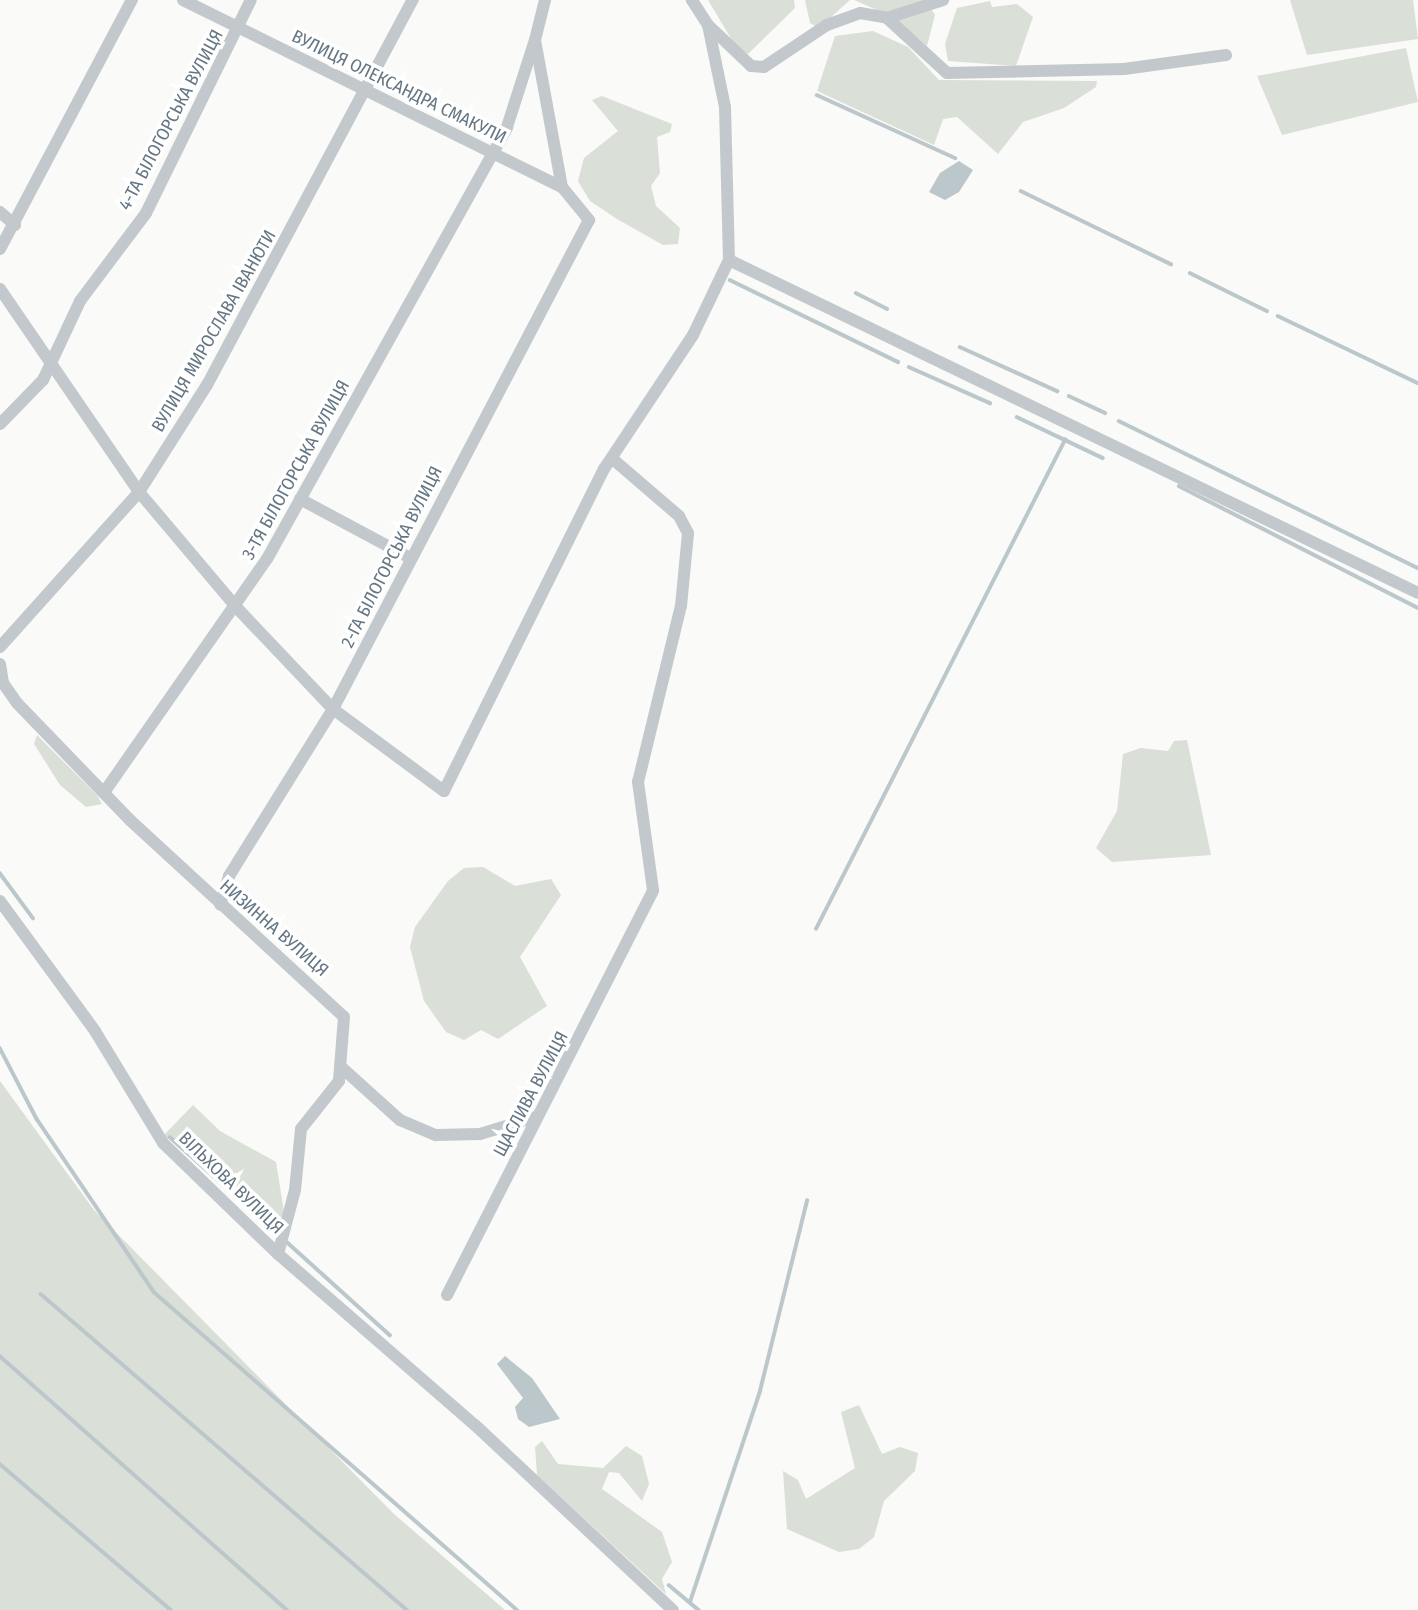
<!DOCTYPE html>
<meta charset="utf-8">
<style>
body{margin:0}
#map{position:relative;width:1418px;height:1610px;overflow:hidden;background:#fafaf8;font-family:"Fira Sans Condensed",sans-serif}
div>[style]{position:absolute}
.green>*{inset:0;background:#dadfd7}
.water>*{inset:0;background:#bbc7cb}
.stream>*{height:3.5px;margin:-1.75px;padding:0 1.75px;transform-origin:1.75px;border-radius:1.75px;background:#bbc7cb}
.street>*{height:12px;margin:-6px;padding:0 6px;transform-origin:6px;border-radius:6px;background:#c3c8cc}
span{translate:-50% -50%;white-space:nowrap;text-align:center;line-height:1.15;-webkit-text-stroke:7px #fff;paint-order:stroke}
.street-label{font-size:18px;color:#657683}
</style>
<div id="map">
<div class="green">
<div style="clip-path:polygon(708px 0,794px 0,795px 8px,748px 54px,736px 47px)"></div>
<div style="clip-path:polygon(805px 0,850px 0,819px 28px,810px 23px)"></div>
<div style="clip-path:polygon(854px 0,925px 0,935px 15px,927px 46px,891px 16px)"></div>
<div style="clip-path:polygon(1290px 0,1413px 0,1418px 39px,1307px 55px)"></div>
<div style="clip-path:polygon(990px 1px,992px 7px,1017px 4px,1033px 17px,1016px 66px,948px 61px,945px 44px,957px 8px)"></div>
<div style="clip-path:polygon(873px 31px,908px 47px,939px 80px,1097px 81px,1096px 87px,1064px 108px,1023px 122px,998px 154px,957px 117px,943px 119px,934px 145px,817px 91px,835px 36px)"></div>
<div style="clip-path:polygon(1406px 48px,1418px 102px,1282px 135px,1257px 76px)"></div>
<div style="clip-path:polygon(602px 96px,672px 124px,670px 132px,657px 137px,660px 173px,651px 186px,656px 206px,680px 228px,678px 244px,663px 245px,617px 219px,590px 201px,578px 181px,584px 158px,618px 131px,592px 100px)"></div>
<div style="clip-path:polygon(37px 735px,97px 795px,102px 804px,86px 807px,60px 785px,34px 744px)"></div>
<div style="clip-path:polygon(1187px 740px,1211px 855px,1112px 862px,1096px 848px,1117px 811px,1123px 754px,1141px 748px,1168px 751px,1174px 741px)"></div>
<div style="clip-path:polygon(483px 867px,515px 886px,551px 879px,561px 895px,520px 957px,547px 1006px,498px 1039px,481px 1030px,464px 1040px,446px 1032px,424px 1001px,410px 947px,415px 927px,448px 881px,464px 868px)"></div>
<div style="clip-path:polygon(0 1081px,94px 1210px,394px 1514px,505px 1610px,0 1610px)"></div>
<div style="clip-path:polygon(193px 1105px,220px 1131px,276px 1162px,285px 1218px,278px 1234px,164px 1135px)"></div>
<div style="clip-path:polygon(859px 1405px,882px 1454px,900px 1447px,918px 1453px,915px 1471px,884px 1501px,874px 1537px,859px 1549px,839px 1552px,787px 1529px,783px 1471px,798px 1480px,806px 1499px,855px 1468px,841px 1412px)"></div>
<div style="clip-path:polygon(542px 1441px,558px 1464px,603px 1468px,626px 1446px,642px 1456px,649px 1484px,642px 1501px,619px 1473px,609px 1472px,602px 1489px,662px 1532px,672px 1562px,662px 1579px,666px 1594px,537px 1475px,535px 1447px)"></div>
</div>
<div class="water">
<div style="clip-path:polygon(959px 161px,973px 170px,959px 192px,945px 200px,929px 192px,940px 173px)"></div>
<div style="clip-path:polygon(505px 1356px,532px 1378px,560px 1419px,529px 1427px,518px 1419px,515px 1407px,523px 1398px,497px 1364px)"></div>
</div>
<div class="stream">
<div style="left:817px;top:95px;width:152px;rotate:24.5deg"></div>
<div style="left:1021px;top:191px;width:167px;rotate:26deg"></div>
<div style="left:1190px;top:273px;width:86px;rotate:26.3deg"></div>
<div style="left:730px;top:280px;width:187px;rotate:26deg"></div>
<div style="left:856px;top:293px;width:35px;rotate:27deg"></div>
<div style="left:1278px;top:316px;width:155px;rotate:25.6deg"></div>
<div style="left:960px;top:347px;width:107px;rotate:24.4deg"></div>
<div style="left:909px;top:367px;width:89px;rotate:24deg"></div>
<div style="left:1069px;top:396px;width:40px;rotate:25deg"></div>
<div style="left:1017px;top:417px;width:95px;rotate:25.5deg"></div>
<div style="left:1119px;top:421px;width:333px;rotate:26.2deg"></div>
<div style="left:1179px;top:486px;width:268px;rotate:27deg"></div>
<div style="left:0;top:873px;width:56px;rotate:53.7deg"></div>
<div style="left:816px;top:929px;width:549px;rotate:-63.01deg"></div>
<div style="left:0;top:1048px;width:80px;rotate:62.5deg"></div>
<div style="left:37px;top:1119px;width:209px;rotate:55.9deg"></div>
<div style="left:154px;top:1292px;width:483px;rotate:41.2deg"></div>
<div style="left:170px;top:1137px;width:145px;rotate:41.9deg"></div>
<div style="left:287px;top:1242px;width:139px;rotate:42.1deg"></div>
<div style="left:41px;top:1294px;width:484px;rotate:40.8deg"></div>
<div style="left:0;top:1356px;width:383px;rotate:41.5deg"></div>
<div style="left:0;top:1464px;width:225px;rotate:40.5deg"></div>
<div style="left:669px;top:1585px;width:39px;rotate:40deg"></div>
<div style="left:690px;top:1602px;width:222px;rotate:-71.6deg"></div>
<div style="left:760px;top:1391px;width:196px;rotate:-76.1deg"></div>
</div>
<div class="street">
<div style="left:183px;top:0;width:423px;rotate:26.3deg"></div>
<div style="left:562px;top:187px;width:43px;rotate:50.7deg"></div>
<div style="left:589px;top:220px;width:552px;rotate:117.63deg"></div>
<div style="left:333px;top:709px;width:197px;rotate:121.9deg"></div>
<div style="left:229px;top:876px;width:30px;rotate:107deg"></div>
<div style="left:545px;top:0;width:41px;rotate:104deg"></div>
<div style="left:535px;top:40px;width:149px;rotate:79.6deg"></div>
<div style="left:887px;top:18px;width:81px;rotate:42.5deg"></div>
<div style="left:947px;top:73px;width:177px;rotate:-1.3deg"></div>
<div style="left:1124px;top:69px;width:103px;rotate:-7.8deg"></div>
<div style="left:708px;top:25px;width:59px;rotate:43.6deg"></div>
<div style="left:751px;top:66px;width:13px;rotate:4deg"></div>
<div style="left:764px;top:67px;width:76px;rotate:-33.7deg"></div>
<div style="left:827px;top:25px;width:35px;rotate:-20deg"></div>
<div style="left:860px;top:13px;width:27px;rotate:10deg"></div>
<div style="left:887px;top:18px;width:59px;rotate:-17.8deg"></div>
<div style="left:0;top:212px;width:20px;rotate:41deg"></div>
<div style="left:0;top:249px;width:282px;rotate:-62.1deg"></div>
<div style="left:729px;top:260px;width:765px;rotate:25.79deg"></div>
<div style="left:0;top:289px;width:246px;rotate:55.6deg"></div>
<div style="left:139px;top:492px;width:153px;rotate:49.8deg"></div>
<div style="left:238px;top:609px;width:138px;rotate:46.5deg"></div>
<div style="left:333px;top:709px;width:138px;rotate:36.5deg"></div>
<div style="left:444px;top:791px;width:360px;rotate:-63.6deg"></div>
<div style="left:604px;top:469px;width:161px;rotate:-56.4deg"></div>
<div style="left:693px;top:335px;width:83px;rotate:-64.4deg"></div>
<div style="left:729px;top:260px;width:153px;rotate:-91.5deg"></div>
<div style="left:725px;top:107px;width:84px;rotate:-101.7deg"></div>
<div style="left:708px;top:25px;width:30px;rotate:-123deg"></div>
<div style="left:0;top:424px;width:62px;rotate:-45.7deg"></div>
<div style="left:43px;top:380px;width:87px;rotate:-64.9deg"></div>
<div style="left:80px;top:301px;width:110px;rotate:-53.1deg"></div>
<div style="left:146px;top:213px;width:237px;rotate:-63.8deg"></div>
<div style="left:300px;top:499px;width:125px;rotate:28.2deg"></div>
<div style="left:0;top:647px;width:208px;rotate:-48.1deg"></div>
<div style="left:139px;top:492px;width:127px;rotate:-57.6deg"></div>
<div style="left:207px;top:385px;width:437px;rotate:-61.9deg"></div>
<div style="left:0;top:664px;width:19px;rotate:81deg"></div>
<div style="left:3px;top:683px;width:24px;rotate:55deg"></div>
<div style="left:17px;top:703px;width:164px;rotate:46deg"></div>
<div style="left:131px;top:821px;width:289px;rotate:42.6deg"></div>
<div style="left:344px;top:1017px;width:64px;rotate:94.5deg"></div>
<div style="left:339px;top:1081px;width:61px;rotate:128.4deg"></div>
<div style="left:301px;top:1129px;width:61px;rotate:95.6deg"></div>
<div style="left:295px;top:1190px;width:66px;rotate:104.9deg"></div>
<div style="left:105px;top:791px;width:283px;rotate:-55.1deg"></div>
<div style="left:267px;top:559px;width:494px;rotate:-60.9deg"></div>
<div style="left:507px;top:127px;width:91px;rotate:-72.2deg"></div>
<div style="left:0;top:901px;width:161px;rotate:53.8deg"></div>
<div style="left:95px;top:1031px;width:131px;rotate:58.7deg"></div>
<div style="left:163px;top:1143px;width:160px;rotate:44deg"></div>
<div style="left:278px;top:1254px;width:261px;rotate:41deg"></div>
<div style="left:475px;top:1425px;width:271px;rotate:43.1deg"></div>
<div style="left:340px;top:1066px;width:81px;rotate:42deg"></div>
<div style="left:400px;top:1120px;width:39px;rotate:23deg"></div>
<div style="left:436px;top:1135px;width:44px;rotate:-1.3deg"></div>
<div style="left:480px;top:1134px;width:59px;rotate:-16.9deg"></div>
<div style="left:447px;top:1295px;width:454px;rotate:-63deg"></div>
<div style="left:653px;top:890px;width:109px;rotate:-97.9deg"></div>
<div style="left:638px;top:782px;width:181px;rotate:-76.3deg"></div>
<div style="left:681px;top:606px;width:73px;rotate:-84.5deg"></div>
<div style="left:688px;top:533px;width:19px;rotate:-118deg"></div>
<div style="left:679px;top:516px;width:84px;rotate:-139.3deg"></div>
</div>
<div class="street-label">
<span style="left:399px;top:87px;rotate:26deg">ВУЛИЦЯ ОЛЕКСАНДРА СМАКУЛИ</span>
<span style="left:171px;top:120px;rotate:-62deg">4-ТА БІЛОГОРСЬКА ВУЛИЦЯ</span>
<span style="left:214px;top:331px;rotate:-60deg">ВУЛИЦЯ МИРОСЛАВА ІВАНЮТИ</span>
<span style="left:296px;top:470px;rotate:-61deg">3-ТЯ БІЛОГОРСЬКА ВУЛИЦЯ</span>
<span style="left:392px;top:557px;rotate:-63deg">2-ГА БІЛОГОРСЬКА ВУЛИЦЯ</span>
<span style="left:274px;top:928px;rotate:41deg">НИЗИННА ВУЛИЦЯ</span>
<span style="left:531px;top:1094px;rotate:-62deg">ЩАСЛИВА ВУЛИЦЯ</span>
<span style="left:231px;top:1183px;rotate:44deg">ВІЛЬХОВА ВУЛИЦЯ</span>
</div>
</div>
